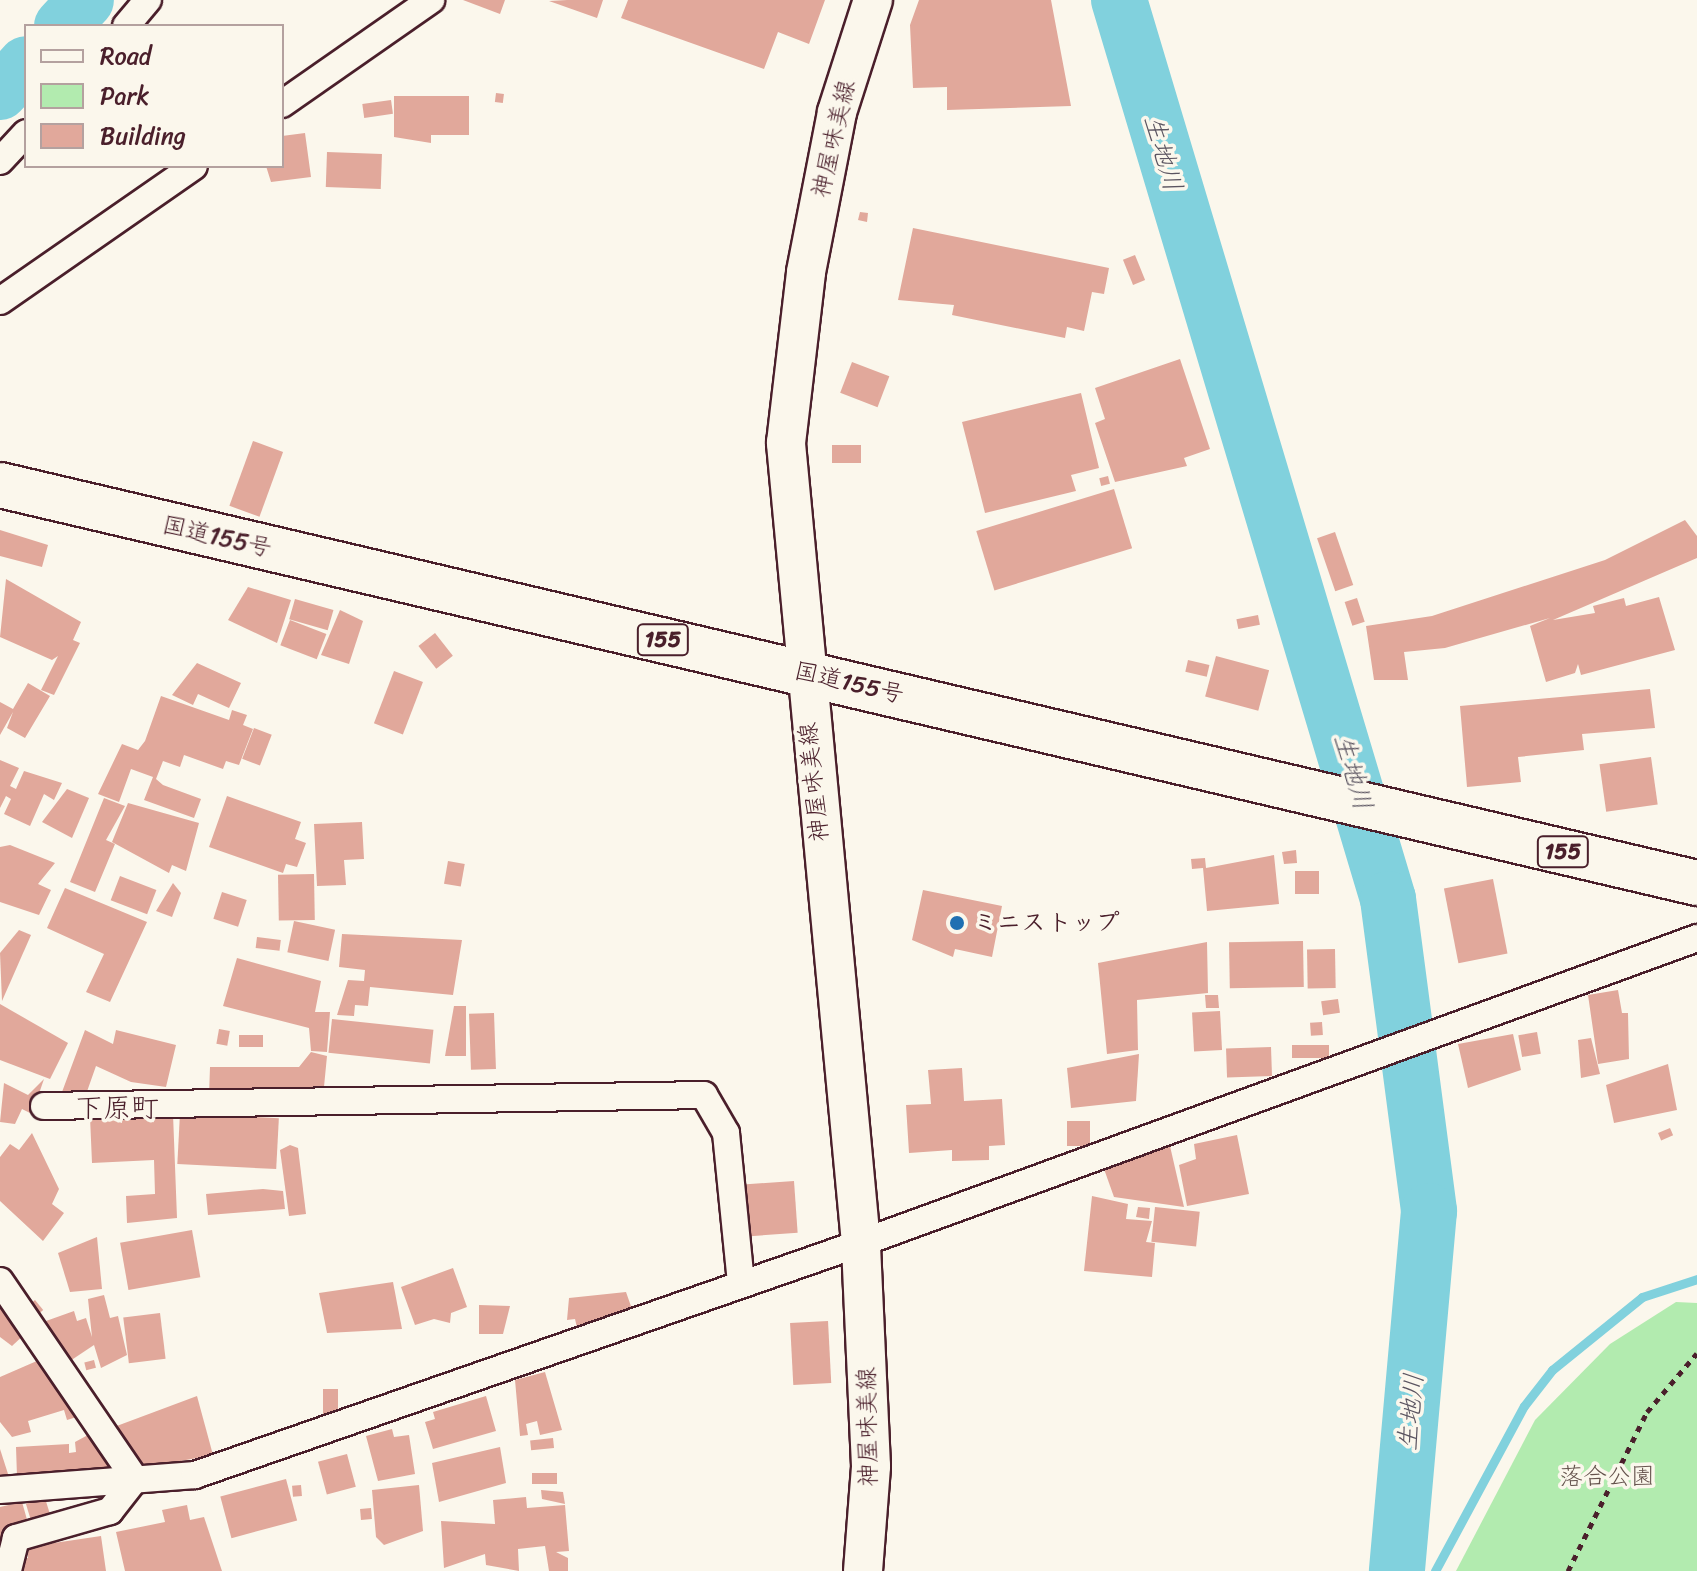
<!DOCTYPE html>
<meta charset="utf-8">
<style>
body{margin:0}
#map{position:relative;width:1697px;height:1571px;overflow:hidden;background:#fbf7ec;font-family:Sriracha,"Klee One",sans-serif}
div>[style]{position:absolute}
.green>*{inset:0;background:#b2ebaf}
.stream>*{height:9px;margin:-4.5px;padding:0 4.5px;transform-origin:4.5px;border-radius:4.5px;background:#81d1dd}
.river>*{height:56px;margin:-28px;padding:0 28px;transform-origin:28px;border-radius:28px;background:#81d1dd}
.building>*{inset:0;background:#e1a89b;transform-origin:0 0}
.path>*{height:5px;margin-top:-2.5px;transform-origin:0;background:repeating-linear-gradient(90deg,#4a1f2b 0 6px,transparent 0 12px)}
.roads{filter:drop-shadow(2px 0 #4a1f2b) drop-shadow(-2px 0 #4a1f2b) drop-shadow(0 2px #4a1f2b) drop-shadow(0 -2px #4a1f2b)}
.minor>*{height:26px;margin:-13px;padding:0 13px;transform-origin:13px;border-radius:13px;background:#fbf7ec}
.secondary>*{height:38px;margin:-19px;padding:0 19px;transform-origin:19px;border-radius:19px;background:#fbf7ec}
.trunk>*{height:44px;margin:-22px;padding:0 22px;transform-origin:22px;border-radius:22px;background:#fbf7ec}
.dots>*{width:22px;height:22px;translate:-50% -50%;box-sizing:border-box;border:4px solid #fbf7ec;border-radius:50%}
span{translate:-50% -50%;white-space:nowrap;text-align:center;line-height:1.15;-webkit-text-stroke:7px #fbf7ec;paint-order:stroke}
.shield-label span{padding:2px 6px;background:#fbf7ec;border:2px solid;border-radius:6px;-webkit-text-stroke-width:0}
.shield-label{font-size:22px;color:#4a1f2b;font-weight:700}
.street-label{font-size:24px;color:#4a1f2b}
.poi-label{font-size:24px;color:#4a1f2b;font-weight:700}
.left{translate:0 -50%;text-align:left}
.park-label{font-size:24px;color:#64524c}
.water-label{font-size:26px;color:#5a5460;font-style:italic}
.quarter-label{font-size:28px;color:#4a1f2b}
.legend{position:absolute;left:24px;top:24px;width:260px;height:144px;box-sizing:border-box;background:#fbf7ec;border:2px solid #b4a19f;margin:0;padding:10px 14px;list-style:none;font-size:24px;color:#4a1f2b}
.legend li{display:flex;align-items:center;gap:16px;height:40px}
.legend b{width:40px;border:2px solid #b4a19f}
</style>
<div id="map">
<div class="green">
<div style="clip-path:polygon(1676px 1302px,1697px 1303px,1697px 1571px,1456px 1571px,1535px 1420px,1610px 1344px)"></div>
</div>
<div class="stream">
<div style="left:1435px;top:1571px;width:187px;rotate:-61.7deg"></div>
<div style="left:1524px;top:1406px;width:46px;rotate:-52.1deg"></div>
<div style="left:1552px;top:1370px;width:116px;rotate:-39deg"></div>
<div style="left:1642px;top:1297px;width:58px;rotate:-18.1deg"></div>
</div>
<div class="river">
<div style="left:1119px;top:0;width:938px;rotate:73.34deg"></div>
<div style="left:1388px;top:899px;width:315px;rotate:82.5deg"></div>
<div style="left:1429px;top:1211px;width:361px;rotate:95.1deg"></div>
<div style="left:62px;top:26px;width:35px;rotate:-47deg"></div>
<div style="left:0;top:92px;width:38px;rotate:-47deg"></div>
</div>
<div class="building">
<div style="clip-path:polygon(463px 0,505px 0,500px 14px)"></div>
<div style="clip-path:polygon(567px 0,603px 0,597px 18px,549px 1px)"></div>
<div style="clip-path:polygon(628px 0,825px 0,809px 44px,778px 32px,764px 69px,621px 18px)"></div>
<div style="clip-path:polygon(919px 0,1051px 0,1071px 106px,947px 110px,947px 87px,913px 88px,910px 25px)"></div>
<div style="left:496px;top:93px;width:8px;height:9px;rotate:7deg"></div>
<div style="clip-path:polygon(394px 96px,469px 96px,469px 135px,431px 135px,431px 143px,394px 137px)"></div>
<div style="left:391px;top:100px;width:14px;height:29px;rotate:82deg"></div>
<div style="clip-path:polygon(305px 133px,311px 177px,271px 182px,266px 166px,282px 166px,282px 136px)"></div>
<div style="left:327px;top:152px;width:55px;height:35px;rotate:2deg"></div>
<div style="clip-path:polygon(860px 212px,868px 213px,867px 222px,858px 220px)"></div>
<div style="clip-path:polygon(913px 228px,1109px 268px,1104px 294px,1092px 292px,1084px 331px,1067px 327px,1065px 338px,952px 315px,954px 305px,898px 300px)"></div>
<div style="left:1135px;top:255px;width:27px;height:13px;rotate:68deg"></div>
<div style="clip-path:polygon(1180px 359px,1210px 449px,1184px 458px,1187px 466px,1115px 482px,1095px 423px,1105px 419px,1095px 388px)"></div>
<div style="left:852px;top:362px;width:40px;height:33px;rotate:21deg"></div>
<div style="clip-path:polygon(1081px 393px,1099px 468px,1071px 475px,1076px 491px,985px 513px,962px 422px)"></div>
<div style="left:253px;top:441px;width:32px;height:69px;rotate:20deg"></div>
<div style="left:832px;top:445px;width:29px;height:18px"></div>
<div style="left:1108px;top:476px;width:8px;height:9px;rotate:76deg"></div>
<div style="left:1114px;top:489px;width:62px;height:144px;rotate:73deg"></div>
<div style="clip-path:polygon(1685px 520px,1697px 536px,1697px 558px,1553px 620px,1595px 613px,1593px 606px,1624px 598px,1626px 606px,1659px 597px,1675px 650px,1581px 675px,1578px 664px,1575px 673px,1546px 682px,1530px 626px,1550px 618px,1445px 648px,1404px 652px,1408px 680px,1374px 680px,1366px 626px,1432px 616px,1605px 560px)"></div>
<div style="clip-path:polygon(0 530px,48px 545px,42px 567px,0 556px)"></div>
<div style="left:1335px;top:532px;width:56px;height:19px;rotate:71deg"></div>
<div style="clip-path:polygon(6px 579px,81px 622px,73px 640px,80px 643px,54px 695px,41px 690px,58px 656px,52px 660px,0 637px)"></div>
<div style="clip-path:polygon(248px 587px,291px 600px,277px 643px,228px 620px)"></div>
<div style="left:1357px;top:598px;width:25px;height:13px;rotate:72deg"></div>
<div style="left:295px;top:599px;width:40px;height:21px;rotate:16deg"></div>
<div style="clip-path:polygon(340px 610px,363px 621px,349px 664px,321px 655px)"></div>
<div style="left:1258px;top:615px;width:10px;height:22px;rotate:79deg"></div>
<div style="left:290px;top:620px;width:39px;height:27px;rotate:21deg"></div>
<div style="left:435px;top:633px;width:29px;height:21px;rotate:52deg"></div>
<div style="left:1216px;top:656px;width:55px;height:42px;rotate:15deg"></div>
<div style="left:1188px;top:660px;width:22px;height:12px;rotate:13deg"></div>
<div style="clip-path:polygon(197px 663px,241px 683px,229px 708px,198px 694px,193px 705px,172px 695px)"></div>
<div style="left:394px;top:671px;width:31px;height:56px;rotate:21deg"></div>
<div style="clip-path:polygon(28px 683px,50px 696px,25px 738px,7px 728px,13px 712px,0 735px,0 702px,13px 709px)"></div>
<div style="clip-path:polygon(1650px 689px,1655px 728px,1582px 734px,1584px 750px,1518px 757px,1521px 782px,1467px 787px,1460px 706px)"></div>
<div style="clip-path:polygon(161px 696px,229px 720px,232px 710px,247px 715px,243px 725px,253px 729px,239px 765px,226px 761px,223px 769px,184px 755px,180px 767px,163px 761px,156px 779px,163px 785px,201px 799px,194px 818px,144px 800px,153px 777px,131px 769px,119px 802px,98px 794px,122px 744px,138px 750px,145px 741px)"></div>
<div style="left:254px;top:728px;width:19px;height:33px;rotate:21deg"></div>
<div style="left:1651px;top:757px;width:48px;height:52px;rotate:82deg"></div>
<div style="clip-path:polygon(0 760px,19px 768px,10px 786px,16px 789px,24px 771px,62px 783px,54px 800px,44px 794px,30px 826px,4px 814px,11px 799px,6px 796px,0 808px)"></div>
<div style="clip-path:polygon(67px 789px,89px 798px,72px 838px,42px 822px)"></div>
<div style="clip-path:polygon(227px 796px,301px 822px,295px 839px,306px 843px,297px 867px,286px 864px,283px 873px,209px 847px)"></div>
<div style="clip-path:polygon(104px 798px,125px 806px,106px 840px,115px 844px,95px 892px,70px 882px)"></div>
<div style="clip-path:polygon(128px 803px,199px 823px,186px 871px,172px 865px,169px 873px,112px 842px)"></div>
<div style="clip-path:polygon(362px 822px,364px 859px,344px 860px,346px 885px,317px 886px,314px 824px)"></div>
<div style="clip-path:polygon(10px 845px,55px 863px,38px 884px,51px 890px,39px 915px,0 902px,0 847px)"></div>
<div style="clip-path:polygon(1296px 850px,1297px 863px,1284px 864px,1282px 852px)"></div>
<div style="clip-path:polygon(1274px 855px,1279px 904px,1207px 911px,1203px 868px,1192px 869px,1191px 859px,1205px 858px,1206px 868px)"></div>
<div style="left:448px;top:861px;width:17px;height:23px;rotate:10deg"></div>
<div style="left:1295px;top:871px;width:24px;height:23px"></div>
<div style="left:314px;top:874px;width:46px;height:36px;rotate:89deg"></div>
<div style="left:120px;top:876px;width:39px;height:26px;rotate:21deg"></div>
<div style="left:1493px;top:879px;width:76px;height:50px;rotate:79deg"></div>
<div style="clip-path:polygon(173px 883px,181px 893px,172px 917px,156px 911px)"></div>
<div style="clip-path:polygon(65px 888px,147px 922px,110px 1002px,86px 992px,104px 954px,47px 928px)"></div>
<div style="clip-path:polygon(923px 890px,1002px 906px,992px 957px,955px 949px,953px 957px,912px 940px)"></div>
<div style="left:222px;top:892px;width:26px;height:28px;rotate:18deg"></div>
<div style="left:294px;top:921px;width:42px;height:32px;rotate:12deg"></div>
<div style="clip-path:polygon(19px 930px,31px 935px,2px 1001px,0 953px)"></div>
<div style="clip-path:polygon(342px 934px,462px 940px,453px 995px,370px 987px,368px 1006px,355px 1005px,354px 1016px,337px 1015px,348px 980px,364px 981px,365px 970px,339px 967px)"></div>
<div style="left:257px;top:937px;width:24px;height:11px;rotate:7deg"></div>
<div style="left:1303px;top:941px;width:46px;height:74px;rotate:89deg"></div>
<div style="clip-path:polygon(1207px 942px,1208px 993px,1137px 1000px,1138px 1050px,1107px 1054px,1098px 963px)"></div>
<div style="left:1335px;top:949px;width:39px;height:28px;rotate:89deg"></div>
<div style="clip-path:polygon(237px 958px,321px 981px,315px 1012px,330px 1012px,327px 1052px,311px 1051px,309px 1028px,223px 1006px)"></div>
<div style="clip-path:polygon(1618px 990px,1622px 1013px,1628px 1013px,1629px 1059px,1598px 1064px,1588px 995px)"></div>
<div style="clip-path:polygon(1205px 995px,1218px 995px,1219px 1008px,1206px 1008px)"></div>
<div style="left:1338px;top:999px;width:14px;height:17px;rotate:82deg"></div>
<div style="clip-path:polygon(0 1004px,68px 1043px,50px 1079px,0 1060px)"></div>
<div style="clip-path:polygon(454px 1006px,466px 1006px,466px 1056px,445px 1056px)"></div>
<div style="left:1220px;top:1011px;width:39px;height:28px;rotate:87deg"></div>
<div style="left:494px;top:1013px;width:56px;height:25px;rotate:88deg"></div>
<div style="left:332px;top:1019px;width:102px;height:34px;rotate:6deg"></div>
<div style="left:1322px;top:1022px;width:13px;height:12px;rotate:86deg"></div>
<div style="left:219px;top:1029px;width:11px;height:15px;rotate:10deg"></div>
<div style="clip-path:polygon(85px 1030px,113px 1044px,116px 1030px,176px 1045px,166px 1087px,131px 1082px,96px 1066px,84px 1100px,62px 1092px)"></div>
<div style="left:1537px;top:1032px;width:22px;height:19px;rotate:80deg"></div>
<div style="clip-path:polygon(1513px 1034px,1521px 1070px,1468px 1088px,1458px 1044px)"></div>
<div style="left:239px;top:1035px;width:24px;height:12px"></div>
<div style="clip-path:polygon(1591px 1038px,1600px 1074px,1581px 1078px,1578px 1040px)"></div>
<div style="left:1329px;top:1045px;width:13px;height:37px;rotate:90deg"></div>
<div style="left:1271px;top:1047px;width:29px;height:45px;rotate:88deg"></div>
<div style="clip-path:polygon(311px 1052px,327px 1056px,323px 1097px,209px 1096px,210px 1067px,299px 1067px)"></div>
<div style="clip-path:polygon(1139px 1054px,1136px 1101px,1071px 1108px,1067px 1068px)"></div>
<div style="clip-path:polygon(1668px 1064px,1677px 1110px,1614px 1123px,1606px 1085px)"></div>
<div style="clip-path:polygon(962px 1068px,964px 1101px,1002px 1099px,1005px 1145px,989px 1146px,989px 1160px,952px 1161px,952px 1150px,909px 1153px,906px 1105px,931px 1104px,928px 1070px)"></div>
<div style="clip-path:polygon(44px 1079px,32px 1114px,22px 1109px,15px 1124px,0 1122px,4px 1083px,28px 1095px)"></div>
<div style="left:180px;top:1113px;width:99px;height:51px;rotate:3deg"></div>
<div style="clip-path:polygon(173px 1114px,177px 1218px,127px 1223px,126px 1196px,155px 1194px,154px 1160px,92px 1163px,90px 1117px)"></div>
<div style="left:1067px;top:1121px;width:23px;height:25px"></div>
<div style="left:1670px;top:1128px;width:8px;height:13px;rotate:67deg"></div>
<div style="clip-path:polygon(32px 1133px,59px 1189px,52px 1204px,64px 1213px,43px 1241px,0 1201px,0 1157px,10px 1144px,19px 1150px)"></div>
<div style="clip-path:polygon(1237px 1135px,1249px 1194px,1187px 1206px,1179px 1165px,1196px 1159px,1194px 1144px)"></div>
<div style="clip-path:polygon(290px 1145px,298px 1148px,306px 1214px,289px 1216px,280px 1150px)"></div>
<div style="clip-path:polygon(1170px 1146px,1184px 1207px,1114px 1197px,1104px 1169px)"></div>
<div style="left:794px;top:1181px;width:52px;height:51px;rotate:86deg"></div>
<div style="clip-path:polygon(263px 1189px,283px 1191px,285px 1209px,208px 1215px,206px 1194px)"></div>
<div style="clip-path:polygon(1092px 1196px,1128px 1204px,1126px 1219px,1152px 1221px,1146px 1242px,1155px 1243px,1152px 1277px,1084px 1271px)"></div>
<div style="clip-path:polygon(1138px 1207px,1150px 1208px,1149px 1219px,1136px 1217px)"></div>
<div style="left:1155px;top:1207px;width:45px;height:35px;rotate:6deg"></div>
<div style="left:192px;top:1230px;width:48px;height:73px;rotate:80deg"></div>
<div style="clip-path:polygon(97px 1237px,102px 1289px,70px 1292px,58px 1253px)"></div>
<div style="clip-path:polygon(453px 1268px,467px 1307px,451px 1313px,450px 1323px,434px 1319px,415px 1325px,401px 1287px)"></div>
<div style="clip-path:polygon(393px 1282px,402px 1329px,327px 1333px,319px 1293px)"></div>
<div style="clip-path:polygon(626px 1292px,633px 1312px,578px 1332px,575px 1319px,567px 1320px,569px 1298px)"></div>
<div style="clip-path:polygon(104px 1295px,110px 1318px,118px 1316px,127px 1355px,101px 1368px,94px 1345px,67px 1363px,43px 1329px,46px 1321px,74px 1311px,77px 1321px,86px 1318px,92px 1337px,88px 1299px)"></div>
<div style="left:35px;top:1300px;width:13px;height:10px;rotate:51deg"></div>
<div style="clip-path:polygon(0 1303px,26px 1333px,12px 1346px,0 1337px)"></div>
<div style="clip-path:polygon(479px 1305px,510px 1306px,503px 1334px,479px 1334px)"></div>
<div style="left:160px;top:1313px;width:46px;height:37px;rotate:83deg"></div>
<div style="left:828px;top:1321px;width:62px;height:38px;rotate:87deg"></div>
<div style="clip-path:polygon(46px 1357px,83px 1415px,67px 1420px,64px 1410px,28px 1421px,31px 1432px,12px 1437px,0 1422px,0 1377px)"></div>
<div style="left:94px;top:1360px;width:8px;height:10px;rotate:76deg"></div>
<div style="clip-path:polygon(545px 1372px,562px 1430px,540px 1435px,537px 1421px,526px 1424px,528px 1435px,520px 1436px,515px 1380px)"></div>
<div style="left:323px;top:1389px;width:15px;height:27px"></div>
<div style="clip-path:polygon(197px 1396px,213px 1455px,137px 1469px,114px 1427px)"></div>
<div style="clip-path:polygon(486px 1396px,496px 1431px,433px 1449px,425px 1422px,435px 1419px,433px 1412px)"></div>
<div style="clip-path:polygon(99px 1429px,122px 1470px,17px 1477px,16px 1447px,69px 1444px,69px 1453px,76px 1452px,75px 1442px)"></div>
<div style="clip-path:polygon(392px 1429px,394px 1437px,409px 1435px,415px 1474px,378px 1481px,366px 1436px)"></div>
<div style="left:553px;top:1438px;width:10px;height:23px;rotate:84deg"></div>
<div style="clip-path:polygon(500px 1447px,506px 1483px,439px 1502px,432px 1463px)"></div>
<div style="clip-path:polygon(0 1449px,9px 1477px,0 1479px)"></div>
<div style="left:347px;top:1454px;width:34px;height:30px;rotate:75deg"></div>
<div style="left:532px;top:1473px;width:25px;height:11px"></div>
<div style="left:286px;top:1479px;width:43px;height:68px;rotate:75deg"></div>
<div style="left:301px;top:1485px;width:11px;height:9px;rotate:85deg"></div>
<div style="clip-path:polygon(419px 1485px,423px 1531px,384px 1545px,376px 1537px,372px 1490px)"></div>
<div style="clip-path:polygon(541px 1490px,563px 1492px,565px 1504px,542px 1499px)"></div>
<div style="clip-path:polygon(526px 1497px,527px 1508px,565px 1505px,569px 1551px,556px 1552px,568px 1558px,568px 1571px,549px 1571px,545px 1546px,518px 1549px,519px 1571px,486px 1565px,485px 1554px,444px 1568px,441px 1521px,495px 1524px,493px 1500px)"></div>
<div style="left:45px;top:1498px;width:24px;height:20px;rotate:73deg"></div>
<div style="clip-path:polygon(22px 1502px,30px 1530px,0 1538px,0 1507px)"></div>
<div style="clip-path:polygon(187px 1505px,190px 1520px,204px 1517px,222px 1571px,125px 1571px,116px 1532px,165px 1522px,162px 1510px)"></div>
<div style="left:371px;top:1508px;width:11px;height:11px;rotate:85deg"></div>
<div style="clip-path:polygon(101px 1536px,106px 1571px,16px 1571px,17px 1560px,28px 1558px,27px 1547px)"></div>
</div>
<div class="path">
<div style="left:1568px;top:1571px;width:178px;rotate:-63.6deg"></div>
<div style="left:1647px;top:1412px;width:77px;rotate:-49.7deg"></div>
</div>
<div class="roads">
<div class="minor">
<div style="left:126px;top:26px;width:34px;rotate:-50deg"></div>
<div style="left:282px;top:104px;width:182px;rotate:-34.9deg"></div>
<div style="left:0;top:161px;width:38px;rotate:-47deg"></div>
<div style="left:0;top:301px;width:236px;rotate:-34.8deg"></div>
<div style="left:44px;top:1106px;width:660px;rotate:-0.95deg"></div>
<div style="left:704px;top:1095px;width:44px;rotate:59.9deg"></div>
<div style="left:726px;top:1133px;width:152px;rotate:84.3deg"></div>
<div style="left:0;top:1281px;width:240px;rotate:55.7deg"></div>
<div style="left:135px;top:1479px;width:41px;rotate:128deg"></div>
<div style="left:110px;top:1511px;width:98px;rotate:164deg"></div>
<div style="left:16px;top:1538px;width:34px;rotate:104deg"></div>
<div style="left:0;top:1490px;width:196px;rotate:-4.4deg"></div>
<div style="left:195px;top:1475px;width:705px;rotate:-19.21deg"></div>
<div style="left:861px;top:1243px;width:890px;rotate:-20.04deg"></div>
</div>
<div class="secondary">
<div style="left:863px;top:1571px;width:105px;rotate:-85.6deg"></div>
<div style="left:871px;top:1466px;width:223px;rotate:-92.6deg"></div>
<div style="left:861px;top:1243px;width:804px;rotate:-95.36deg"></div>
<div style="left:786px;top:443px;width:172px;rotate:-83.3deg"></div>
<div style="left:806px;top:272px;width:163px;rotate:-79deg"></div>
<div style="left:837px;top:112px;width:118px;rotate:-72.2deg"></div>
</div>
<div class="trunk">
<div style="left:0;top:485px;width:1743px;rotate:13.2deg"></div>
</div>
</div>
<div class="dots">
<div style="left:957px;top:923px;background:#1f6fb2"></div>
</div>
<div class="shield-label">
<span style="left:663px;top:640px">155</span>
<span style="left:1563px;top:852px">155</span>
</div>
<div class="street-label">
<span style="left:834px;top:139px;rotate:-77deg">神屋味美線</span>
<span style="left:217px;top:537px;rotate:13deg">国道155号</span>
<span style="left:849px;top:683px;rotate:13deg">国道155号</span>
<span style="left:814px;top:782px;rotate:-96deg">神屋味美線</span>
<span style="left:868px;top:1427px;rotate:-91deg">神屋味美線</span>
</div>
<div class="poi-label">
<span class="left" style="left:973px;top:923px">ミニストップ</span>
</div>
<div class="park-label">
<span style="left:1607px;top:1477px">落合公園</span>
</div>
<div class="water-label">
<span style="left:1163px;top:153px;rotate:74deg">生地川</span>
<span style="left:1353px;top:772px;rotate:74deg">生地川</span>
<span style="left:1411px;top:1412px;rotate:-85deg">生地川</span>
</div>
<div class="quarter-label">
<span style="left:117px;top:1108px">下原町</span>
</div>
<ul class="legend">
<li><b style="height:10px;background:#fbf7ec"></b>Road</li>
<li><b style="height:22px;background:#b2ebaf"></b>Park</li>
<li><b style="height:22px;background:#e1a89b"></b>Building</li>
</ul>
</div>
